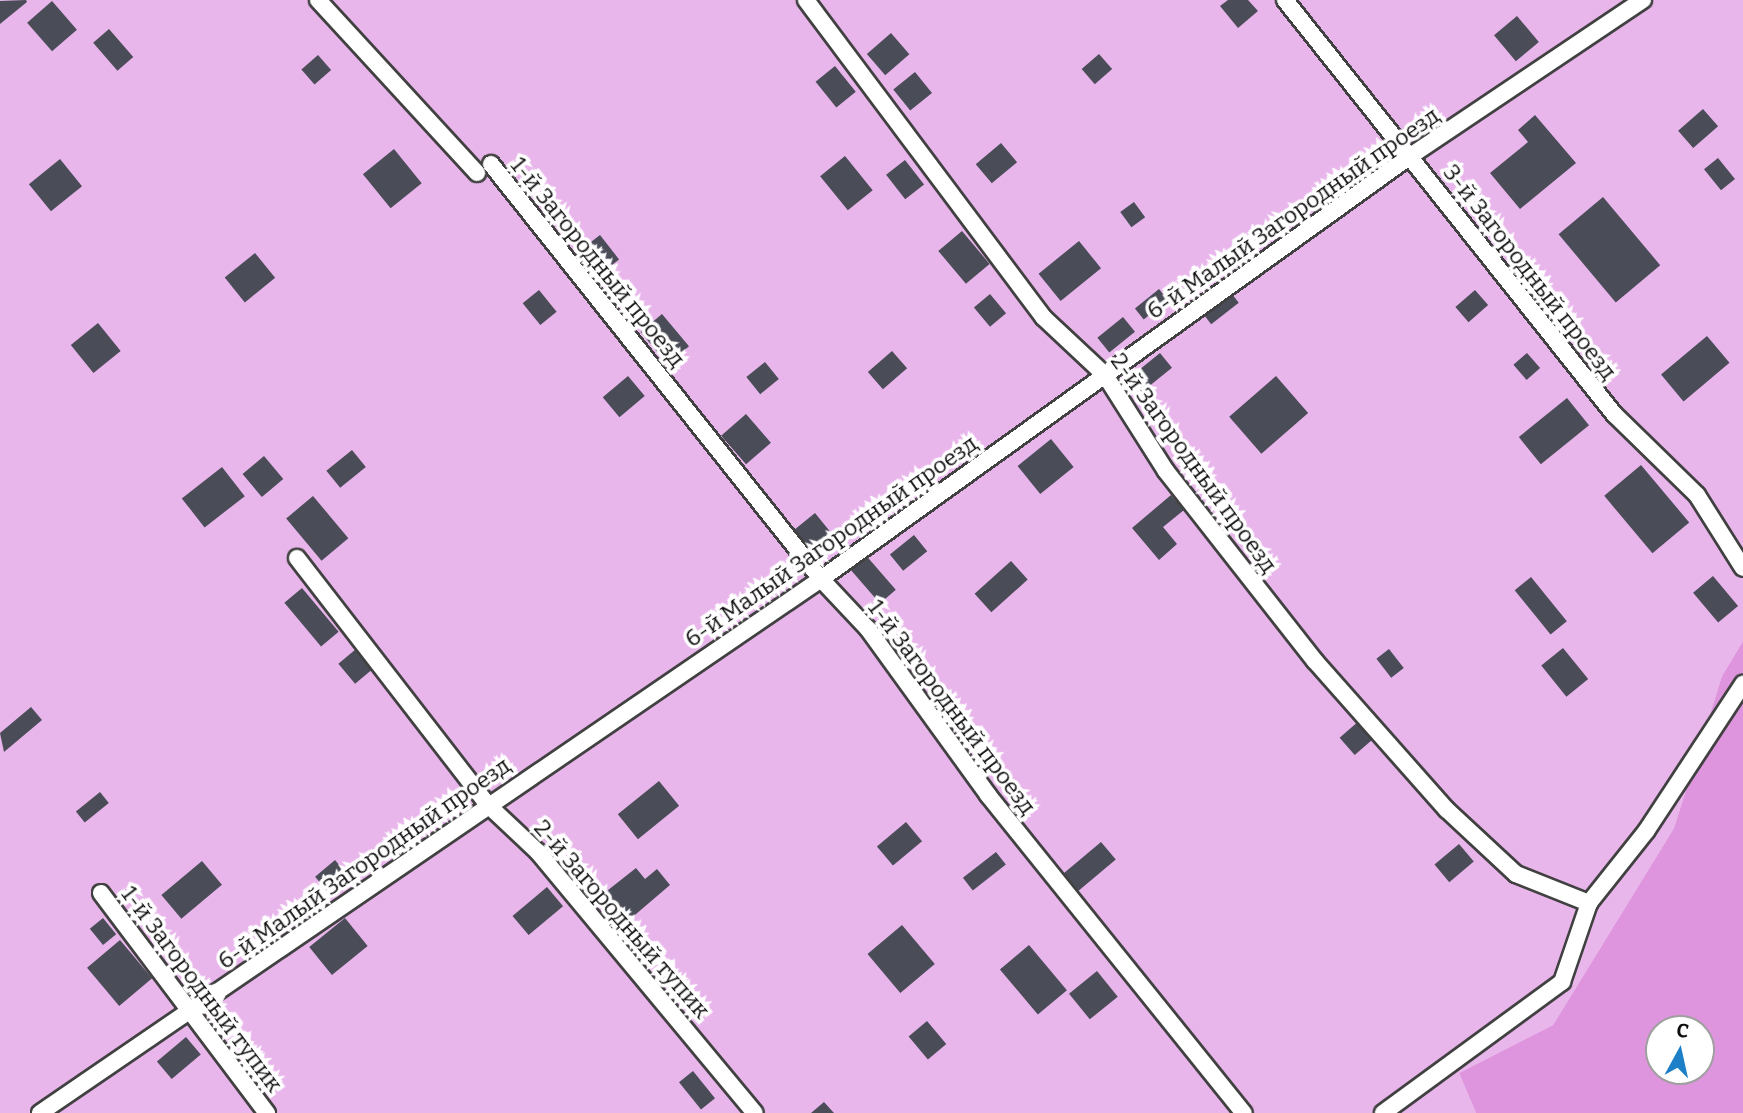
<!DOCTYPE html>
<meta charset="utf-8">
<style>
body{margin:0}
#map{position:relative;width:1743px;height:1113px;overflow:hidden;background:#f4f0ff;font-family:Bitter,serif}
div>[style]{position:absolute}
.green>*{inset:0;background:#e9b6ec}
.forest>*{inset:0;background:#de95dd}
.building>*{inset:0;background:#4a4c58;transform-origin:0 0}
.roads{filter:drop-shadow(2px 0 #414141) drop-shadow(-2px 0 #414141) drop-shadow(0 2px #414141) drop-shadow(0 -2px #414141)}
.lane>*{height:16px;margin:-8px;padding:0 8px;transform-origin:8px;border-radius:8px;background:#fff}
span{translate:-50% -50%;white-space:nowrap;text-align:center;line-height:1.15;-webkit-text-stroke:7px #fff;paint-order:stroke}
.street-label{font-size:23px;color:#0e0e0e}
.north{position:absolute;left:1645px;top:1015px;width:70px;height:70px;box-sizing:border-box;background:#fff;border:2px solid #9f9f9f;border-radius:50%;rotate:8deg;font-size:19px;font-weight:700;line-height:28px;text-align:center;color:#0e0e0e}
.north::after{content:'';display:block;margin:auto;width:24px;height:32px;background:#1d80c7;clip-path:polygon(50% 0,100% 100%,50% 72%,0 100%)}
</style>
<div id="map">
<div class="green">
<div style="clip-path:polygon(0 0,1743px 0,1743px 641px,1722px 676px,1674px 828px,1553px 1025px,1459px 1073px,1476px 1113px,0 1113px)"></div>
</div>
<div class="forest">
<div style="clip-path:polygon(evenodd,1743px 641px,1743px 1113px,1476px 1113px,1459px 1073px,1553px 1025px,1674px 828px,1722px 676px,1743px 641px,1659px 1029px,1701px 1029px,1701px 1071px,1659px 1071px,1659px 1029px)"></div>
</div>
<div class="building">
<div style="clip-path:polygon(26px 0,27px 2px,0 24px,0 1px)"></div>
<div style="clip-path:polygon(1228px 0,1248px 0,1258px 11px,1238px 28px,1220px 6px)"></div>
<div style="left:52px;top:1px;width:38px;height:33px;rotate:49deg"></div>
<div style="left:1517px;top:16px;width:34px;height:30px;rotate:50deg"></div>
<div style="left:109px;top:29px;width:37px;height:21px;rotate:49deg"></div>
<div style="left:891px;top:33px;width:28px;height:32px;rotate:49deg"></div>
<div style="left:1099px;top:54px;width:20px;height:23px;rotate:49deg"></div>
<div style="left:318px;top:55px;width:20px;height:22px;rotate:49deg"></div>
<div style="left:835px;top:66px;width:33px;height:25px;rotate:51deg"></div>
<div style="left:915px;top:72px;width:27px;height:28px;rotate:51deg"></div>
<div style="left:1703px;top:109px;width:23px;height:33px;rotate:49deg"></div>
<div style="clip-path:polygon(1535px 115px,1576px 163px,1520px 209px,1490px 173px,1528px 142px,1518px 130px)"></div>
<div style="left:1001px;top:143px;width:25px;height:33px;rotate:50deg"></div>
<div style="left:394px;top:149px;width:44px;height:40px;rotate:51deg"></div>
<div style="left:845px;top:156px;width:44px;height:32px;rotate:51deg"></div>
<div style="left:1718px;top:158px;width:27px;height:18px;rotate:51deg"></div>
<div style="left:60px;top:159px;width:35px;height:40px;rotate:51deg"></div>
<div style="left:905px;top:160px;width:31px;height:24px;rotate:52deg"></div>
<div style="left:1603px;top:197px;width:89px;height:58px;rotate:50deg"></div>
<div style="left:1134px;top:202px;width:19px;height:17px;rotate:54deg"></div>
<div style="left:962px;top:231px;width:43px;height:31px;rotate:50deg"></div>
<div style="left:600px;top:235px;width:31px;height:31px;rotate:52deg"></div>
<div style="left:1079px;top:241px;width:35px;height:52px;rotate:51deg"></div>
<div style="left:255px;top:253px;width:32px;height:39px;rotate:51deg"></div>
<div style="left:1159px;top:289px;width:14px;height:31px;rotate:51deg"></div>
<div style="left:539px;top:290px;width:28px;height:21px;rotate:51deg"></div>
<div style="left:1475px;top:290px;width:20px;height:26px;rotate:49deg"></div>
<div style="left:990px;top:294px;width:25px;height:21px;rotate:50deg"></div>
<div style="left:1232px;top:294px;width:11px;height:35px;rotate:52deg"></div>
<div style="left:662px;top:314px;width:42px;height:28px;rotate:50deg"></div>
<div style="left:1123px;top:317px;width:19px;height:33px;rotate:51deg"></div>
<div style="left:98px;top:323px;width:36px;height:35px;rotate:51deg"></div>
<div style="left:1707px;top:336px;width:35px;height:60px;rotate:50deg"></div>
<div style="left:892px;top:351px;width:23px;height:32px;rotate:49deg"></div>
<div style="left:1160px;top:353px;width:19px;height:41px;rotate:51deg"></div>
<div style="left:1527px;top:353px;width:20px;height:18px;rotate:49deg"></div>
<div style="left:765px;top:362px;width:22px;height:24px;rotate:51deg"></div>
<div style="left:628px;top:376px;width:26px;height:33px;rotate:50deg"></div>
<div style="left:1276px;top:376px;width:49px;height:62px;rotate:49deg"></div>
<div style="left:1567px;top:398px;width:35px;height:62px;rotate:51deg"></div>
<div style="left:746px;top:414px;width:38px;height:33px;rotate:49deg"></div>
<div style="left:1051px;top:439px;width:36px;height:43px;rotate:51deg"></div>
<div style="left:352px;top:450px;width:22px;height:33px;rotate:51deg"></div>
<div style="left:264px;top:456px;width:30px;height:28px;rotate:50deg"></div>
<div style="left:1641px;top:465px;width:75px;height:48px;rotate:50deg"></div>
<div style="left:222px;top:467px;width:37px;height:51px;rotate:52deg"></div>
<div style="clip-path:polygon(1171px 495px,1184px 510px,1163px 527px,1177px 544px,1159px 560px,1132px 528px)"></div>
<div style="left:313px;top:496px;width:55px;height:35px;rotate:50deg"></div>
<div style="left:815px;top:513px;width:32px;height:27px;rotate:51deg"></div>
<div style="left:914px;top:535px;width:21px;height:31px;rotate:51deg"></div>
<div style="left:863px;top:552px;width:50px;height:21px;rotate:49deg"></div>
<div style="left:1011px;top:561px;width:25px;height:49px;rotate:48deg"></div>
<div style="left:1713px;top:576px;width:39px;height:26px;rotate:50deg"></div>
<div style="left:1531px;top:577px;width:57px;height:21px;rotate:51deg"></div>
<div style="left:302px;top:588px;width:57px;height:23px;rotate:50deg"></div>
<div style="left:1563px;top:648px;width:40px;height:28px;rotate:51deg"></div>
<div style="left:356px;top:649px;width:26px;height:23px;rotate:50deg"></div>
<div style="left:1389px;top:649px;width:24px;height:16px;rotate:52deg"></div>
<div style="clip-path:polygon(31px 707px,42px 720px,4px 752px,0 733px)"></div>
<div style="left:1360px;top:720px;width:23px;height:27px;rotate:49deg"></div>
<div style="left:659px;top:781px;width:32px;height:53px;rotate:51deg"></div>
<div style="left:100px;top:792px;width:14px;height:31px;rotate:51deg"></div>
<div style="left:906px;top:822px;width:25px;height:38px;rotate:50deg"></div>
<div style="left:1101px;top:842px;width:23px;height:49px;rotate:50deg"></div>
<div style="left:1459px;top:844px;width:23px;height:32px;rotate:50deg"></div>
<div style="left:996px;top:852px;width:16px;height:42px;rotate:52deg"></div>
<div style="left:335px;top:860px;width:25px;height:26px;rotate:50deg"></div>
<div style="left:202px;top:861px;width:31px;height:53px;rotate:50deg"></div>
<div style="clip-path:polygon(636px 868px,645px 879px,657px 869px,670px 885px,622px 926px,598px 898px)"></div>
<div style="left:547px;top:887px;width:25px;height:45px;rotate:50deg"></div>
<div style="left:103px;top:918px;width:21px;height:17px;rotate:51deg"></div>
<div style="left:345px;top:918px;width:36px;height:46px;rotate:51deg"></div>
<div style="left:902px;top:925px;width:51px;height:45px;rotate:50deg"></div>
<div style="left:120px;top:940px;width:50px;height:43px;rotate:50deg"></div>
<div style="left:1029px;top:945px;width:59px;height:38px;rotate:50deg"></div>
<div style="left:1097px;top:971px;width:33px;height:36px;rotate:51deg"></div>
<div style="left:927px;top:1021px;width:30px;height:24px;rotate:50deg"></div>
<div style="left:186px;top:1037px;width:23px;height:38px;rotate:50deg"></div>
<div style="left:693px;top:1071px;width:35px;height:18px;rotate:51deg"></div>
<div style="clip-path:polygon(824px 1102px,834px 1113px,811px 1113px)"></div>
</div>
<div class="roads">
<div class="lane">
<div style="left:318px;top:0;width:235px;rotate:47.4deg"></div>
<div style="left:806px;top:0;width:396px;rotate:53.2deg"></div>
<div style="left:1043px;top:317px;width:85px;rotate:43.1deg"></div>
<div style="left:1105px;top:375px;width:114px;rotate:57.6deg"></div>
<div style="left:1166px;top:471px;width:241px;rotate:51.9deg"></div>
<div style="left:1315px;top:661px;width:198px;rotate:48.5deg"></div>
<div style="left:1446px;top:809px;width:96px;rotate:42.9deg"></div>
<div style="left:1516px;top:874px;width:79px;rotate:21.7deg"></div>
<div style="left:1285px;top:0;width:529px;rotate:51.53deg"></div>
<div style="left:1614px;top:414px;width:116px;rotate:44.3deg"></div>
<div style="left:1697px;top:495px;width:86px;rotate:57.8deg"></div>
<div style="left:491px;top:164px;width:530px;rotate:51.51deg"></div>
<div style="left:821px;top:579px;width:69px;rotate:46.8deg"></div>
<div style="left:868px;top:629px;width:205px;rotate:54.1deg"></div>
<div style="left:988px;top:795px;width:408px;rotate:51.2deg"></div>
<div style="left:297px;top:558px;width:311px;rotate:52.3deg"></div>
<div style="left:487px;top:804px;width:70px;rotate:43.3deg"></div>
<div style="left:538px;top:852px;width:339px;rotate:50.3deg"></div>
<div style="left:101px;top:893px;width:276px;rotate:53deg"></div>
<div style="left:40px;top:1113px;width:946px;rotate:-34.36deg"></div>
<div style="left:821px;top:579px;width:724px;rotate:-35.67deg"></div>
<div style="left:1409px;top:157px;width:282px;rotate:-33.9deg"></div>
<div style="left:1383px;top:1113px;width:222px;rotate:-36.2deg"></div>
<div style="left:1562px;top:982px;width:83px;rotate:-71.1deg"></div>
<div style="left:1589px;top:903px;width:93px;rotate:-51.5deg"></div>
<div style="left:1647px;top:830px;width:175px;rotate:-56.7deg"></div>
</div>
</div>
<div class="street-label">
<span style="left:1293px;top:213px;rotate:-35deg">6-й Малый Загородный проезд</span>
<span style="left:598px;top:262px;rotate:51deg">1-й Загородный проезд</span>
<span style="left:1530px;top:272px;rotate:52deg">3-й Загородный проезд</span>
<span style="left:1194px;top:463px;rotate:54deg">2-й Загородный проезд</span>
<span style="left:831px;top:541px;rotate:-35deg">6-й Малый Загородный проезд</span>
<span style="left:952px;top:707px;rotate:53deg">1-й Загородный проезд</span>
<span style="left:364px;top:863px;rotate:-35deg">6-й Малый Загородный проезд</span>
<span style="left:622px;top:919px;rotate:49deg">2-й Загородный тупик</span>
<span style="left:202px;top:989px;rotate:53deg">1-й Загородный тупик</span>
</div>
<div class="north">С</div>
</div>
